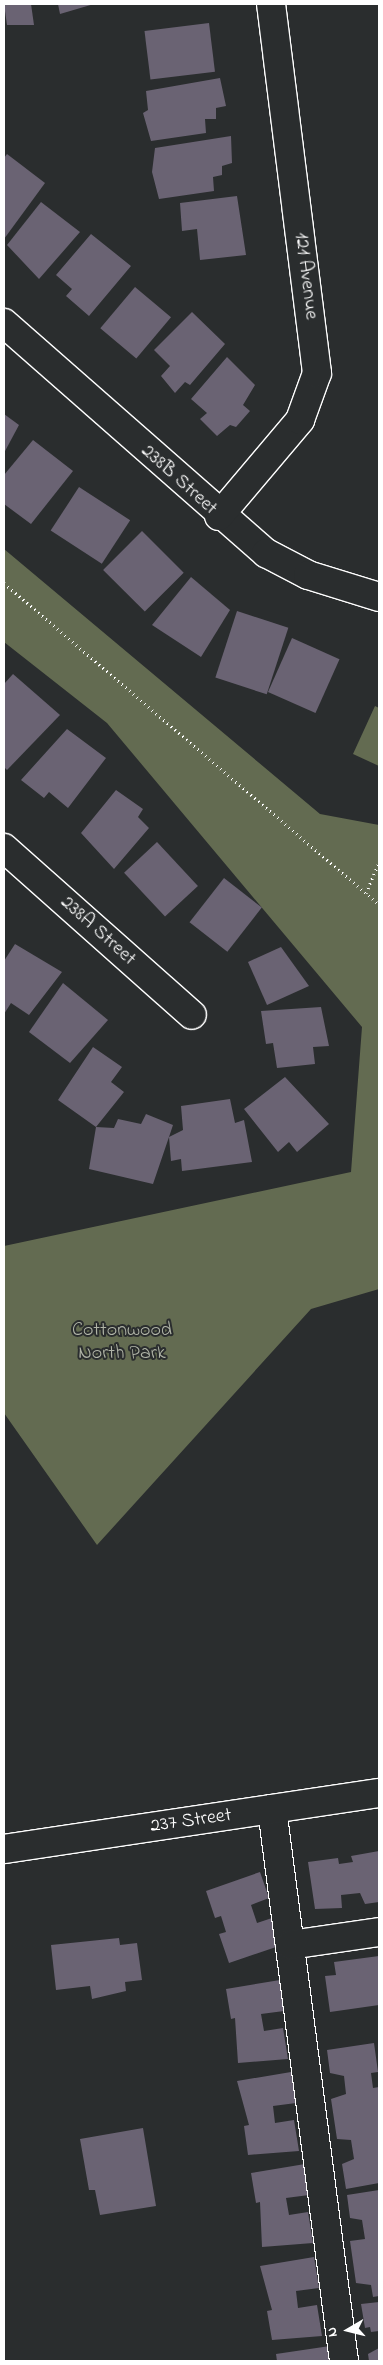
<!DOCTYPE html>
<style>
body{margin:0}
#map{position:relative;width:383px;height:2365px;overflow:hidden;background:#2a2d2e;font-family:"Indie Flower",sans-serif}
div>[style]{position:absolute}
.green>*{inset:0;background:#636b51}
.building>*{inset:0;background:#6a6373;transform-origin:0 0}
.path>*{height:3px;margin-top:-1.5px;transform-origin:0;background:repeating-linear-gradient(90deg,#fff 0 1px,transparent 0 5px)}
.roads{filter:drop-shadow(1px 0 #fff) drop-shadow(-1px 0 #fff) drop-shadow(0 1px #fff) drop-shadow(0 -1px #fff)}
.minor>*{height:28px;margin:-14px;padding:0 14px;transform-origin:14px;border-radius:14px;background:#2a2d2e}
span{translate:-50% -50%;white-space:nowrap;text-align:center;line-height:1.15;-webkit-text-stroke:4px #2a2d2e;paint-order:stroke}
.street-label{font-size:20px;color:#fff}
.park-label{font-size:20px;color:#b1b5a8}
.frame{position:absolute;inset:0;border:5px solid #fff;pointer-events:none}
.north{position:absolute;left:323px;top:2305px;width:50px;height:50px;-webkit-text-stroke:4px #2a2d2e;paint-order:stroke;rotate:262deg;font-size:14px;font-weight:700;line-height:20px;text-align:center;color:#fff}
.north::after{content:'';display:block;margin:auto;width:18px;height:22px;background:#fff;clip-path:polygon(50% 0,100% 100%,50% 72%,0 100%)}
</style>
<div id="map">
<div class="green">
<div style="clip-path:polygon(4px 549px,320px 814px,379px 825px,379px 1289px,311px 1309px,97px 1545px,4px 1413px,4px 1246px,351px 1172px,362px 1027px,107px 723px,4px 642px)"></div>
<div style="clip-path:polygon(375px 706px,379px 708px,379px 766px,353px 754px)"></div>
</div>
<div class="building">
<div style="clip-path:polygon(4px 4px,31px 4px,34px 25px,7px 25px)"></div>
<div style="clip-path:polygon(58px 4px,94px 4px,60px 14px)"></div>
<div style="left:209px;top:23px;width:49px;height:65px;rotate:83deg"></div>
<div style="clip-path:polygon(220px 78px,226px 106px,216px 108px,216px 119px,205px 119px,206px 133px,151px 141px,143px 113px,148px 110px,146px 91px)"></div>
<div style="clip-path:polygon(231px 136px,232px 163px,222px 166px,222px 175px,213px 177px,214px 191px,159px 199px,152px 172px,155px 148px)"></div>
<div style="clip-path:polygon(7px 154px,45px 183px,4px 239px,4px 158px)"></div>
<div style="clip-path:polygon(237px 196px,246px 255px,200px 260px,197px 229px,182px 231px,180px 203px)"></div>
<div style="clip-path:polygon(41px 202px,80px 232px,39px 279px,7px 245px)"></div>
<div style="clip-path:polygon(91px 234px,131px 266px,89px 316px,66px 296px,72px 289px,56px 275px)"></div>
<div style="left:135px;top:287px;width:47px;height:54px;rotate:40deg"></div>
<div style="clip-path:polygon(192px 312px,225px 344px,190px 385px,185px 382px,175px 393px,161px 376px,170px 366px,154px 350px)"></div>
<div style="clip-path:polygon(227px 357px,255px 385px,243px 405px,250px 411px,236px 427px,230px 425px,217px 436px,200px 419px,207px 413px,191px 399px)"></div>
<div style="clip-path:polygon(4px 414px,19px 425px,4px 453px)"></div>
<div style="clip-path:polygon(33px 440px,73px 471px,31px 524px,4px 504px,4px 475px)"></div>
<div style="left:79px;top:487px;width:61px;height:52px;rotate:33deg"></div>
<div style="left:142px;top:531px;width:59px;height:55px;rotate:45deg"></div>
<div style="clip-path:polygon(191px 577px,230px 610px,201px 657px,152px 625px)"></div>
<div style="left:237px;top:611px;width:54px;height:70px;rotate:18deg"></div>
<div style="left:292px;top:638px;width:52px;height:59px;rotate:24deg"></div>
<div style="clip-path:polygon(13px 674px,60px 715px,7px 770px,4px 767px,4px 684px)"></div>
<div style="clip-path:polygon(67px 729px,106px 758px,68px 808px,49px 792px,44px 798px,21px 780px)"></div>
<div style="clip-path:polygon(116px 790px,143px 809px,138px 817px,149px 828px,114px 869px,81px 833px)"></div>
<div style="left:157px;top:842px;width:60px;height:45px;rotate:47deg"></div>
<div style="left:224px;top:878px;width:48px;height:56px;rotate:38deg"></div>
<div style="clip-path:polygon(15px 944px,62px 972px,29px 1015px,11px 1003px,4px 1014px,4px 961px)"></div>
<div style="clip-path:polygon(281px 947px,309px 986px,267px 1005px,248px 962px)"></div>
<div style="clip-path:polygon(63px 983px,108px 1020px,70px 1063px,29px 1032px)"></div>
<div style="clip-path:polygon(321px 1007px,329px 1046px,313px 1047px,315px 1064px,277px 1068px,273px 1043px,266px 1044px,261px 1011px)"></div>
<div style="clip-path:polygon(93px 1047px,122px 1067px,111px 1082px,124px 1092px,96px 1127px,58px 1100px)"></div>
<div style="clip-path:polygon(285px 1077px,329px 1124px,297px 1152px,289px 1142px,278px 1152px,244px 1109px)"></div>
<div style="clip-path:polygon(230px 1099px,235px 1123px,244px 1120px,252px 1162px,182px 1171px,181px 1159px,171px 1161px,169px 1137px,153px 1184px,89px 1169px,96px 1127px,114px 1128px,118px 1119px,141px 1124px,146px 1114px,173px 1125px,169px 1137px,183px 1130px,181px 1106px)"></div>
<div style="clip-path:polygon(379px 1851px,379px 1902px,365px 1904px,360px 1893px,341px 1895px,342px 1908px,315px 1909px,308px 1862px,338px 1858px,339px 1864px,353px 1862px,351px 1856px)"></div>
<div style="clip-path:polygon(260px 1872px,269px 1898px,251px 1905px,257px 1923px,272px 1918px,282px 1945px,229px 1963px,219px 1934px,226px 1932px,221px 1916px,215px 1918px,206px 1891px)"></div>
<div style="clip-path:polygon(119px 1938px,120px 1945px,137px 1943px,142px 1980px,125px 1982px,126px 1991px,92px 1999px,90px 1986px,56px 1990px,51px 1945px)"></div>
<div style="clip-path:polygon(379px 1956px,379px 2005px,330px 2012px,325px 1976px,336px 1975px,334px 1962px)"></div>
<div style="clip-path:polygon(280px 1980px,284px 2011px,261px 2014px,264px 2031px,283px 2028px,288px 2059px,238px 2063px,235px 2018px,231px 2019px,226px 1989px)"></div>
<div style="clip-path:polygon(374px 2043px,378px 2072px,371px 2073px,373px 2088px,379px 2087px,379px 2183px,346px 2189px,342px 2164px,354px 2159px,351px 2140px,337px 2139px,331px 2099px,346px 2094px,344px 2076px,330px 2073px,327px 2050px)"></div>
<div style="clip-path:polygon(291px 2072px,296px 2103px,273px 2106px,275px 2123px,294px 2120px,299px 2151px,248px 2155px,244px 2126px,249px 2125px,237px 2081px)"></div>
<div style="clip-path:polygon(143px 2128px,156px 2206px,100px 2215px,95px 2190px,89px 2190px,80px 2139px)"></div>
<div style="clip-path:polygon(305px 2164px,309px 2195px,286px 2198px,289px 2215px,308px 2212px,313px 2243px,262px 2247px,260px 2202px,256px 2203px,251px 2173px)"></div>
<div style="clip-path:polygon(379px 2190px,379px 2296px,373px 2297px,371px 2285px,356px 2283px,350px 2241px,365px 2239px,362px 2220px,350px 2218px,347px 2195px)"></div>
<div style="clip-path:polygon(314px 2257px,319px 2288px,296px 2291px,298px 2308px,317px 2305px,322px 2336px,272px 2340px,267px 2311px,272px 2310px,260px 2266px)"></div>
<div style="clip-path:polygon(379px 2302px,379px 2331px,371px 2332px,370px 2327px,365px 2328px,361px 2304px)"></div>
<div style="clip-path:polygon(330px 2346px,333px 2361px,277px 2361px,276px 2354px)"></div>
<div style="clip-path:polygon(379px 2348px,379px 2361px,369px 2361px,368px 2354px)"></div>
</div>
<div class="path">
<div style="left:4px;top:583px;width:494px;rotate:40.6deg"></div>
<div style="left:366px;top:893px;width:34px;rotate:-67deg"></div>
</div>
<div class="roads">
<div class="minor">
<div style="left:4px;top:323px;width:349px;rotate:41.3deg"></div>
<div style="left:266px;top:553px;width:47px;rotate:27.6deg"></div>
<div style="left:308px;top:575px;width:74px;rotate:17.2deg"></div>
<div style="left:219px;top:516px;width:126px;rotate:-49.8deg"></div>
<div style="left:300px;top:420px;width:50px;rotate:-70.1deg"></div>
<div style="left:317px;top:373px;width:372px;rotate:-97.1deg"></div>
<div style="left:4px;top:848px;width:251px;rotate:41.6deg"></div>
<div style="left:272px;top:1809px;width:557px;rotate:82.57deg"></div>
<div style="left:4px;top:1849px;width:379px;rotate:-8.5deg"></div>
<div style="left:290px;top:1945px;width:90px;rotate:-8.3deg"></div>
</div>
</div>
<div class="street-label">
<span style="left:306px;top:276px;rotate:83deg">121 Avenue</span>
<span style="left:179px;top:480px;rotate:42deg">238B Street</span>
<span style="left:98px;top:931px;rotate:42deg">238A Street</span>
<span style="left:191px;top:1821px;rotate:-8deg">237 Street</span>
</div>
<div class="park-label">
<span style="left:122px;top:1342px">Cottonwood<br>North Park</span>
</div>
<div class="frame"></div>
<div class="north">N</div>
</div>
